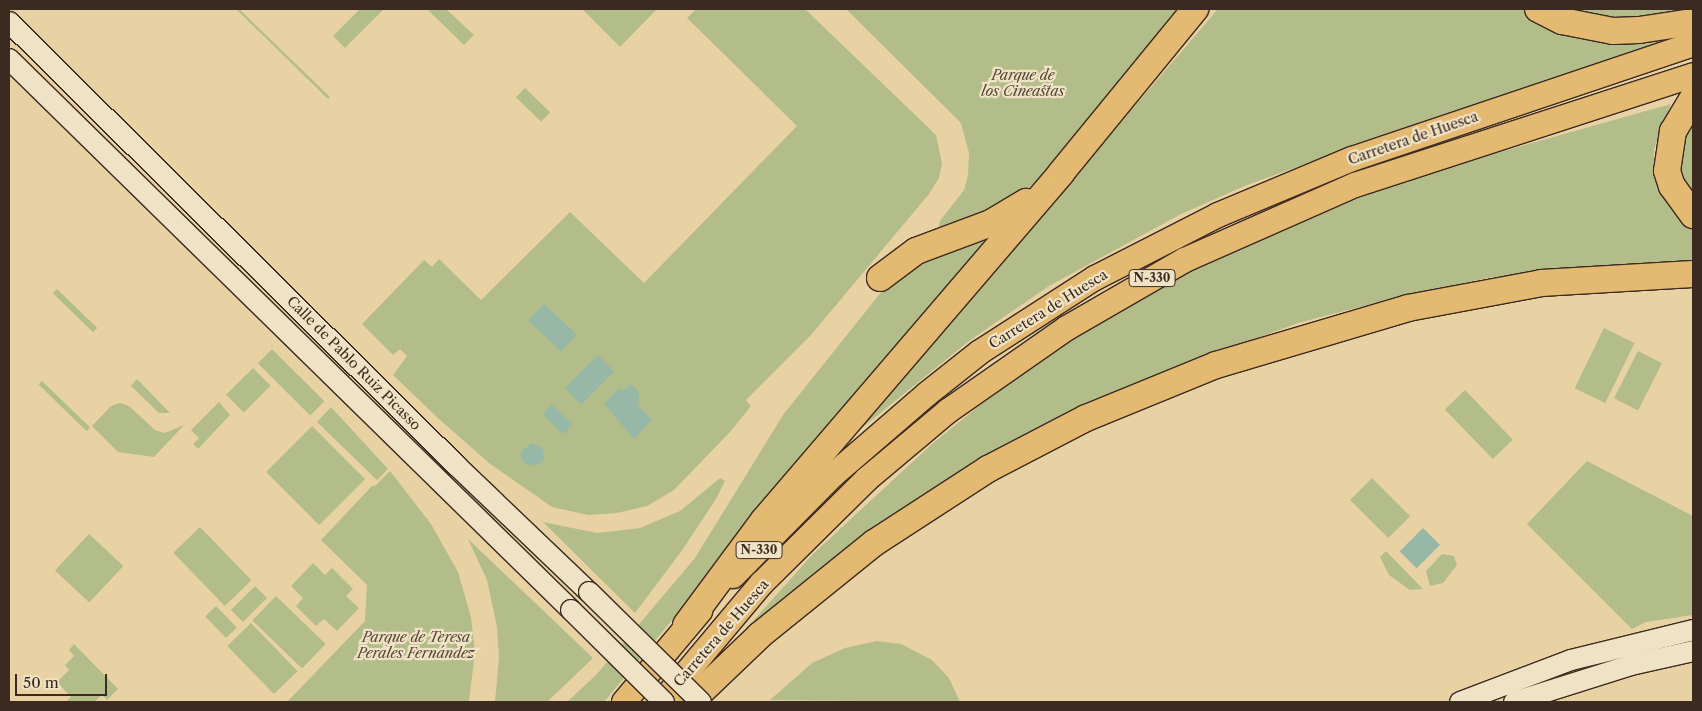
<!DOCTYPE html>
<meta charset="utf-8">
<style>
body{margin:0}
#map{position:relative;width:1702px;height:711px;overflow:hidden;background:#e8d2a4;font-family:"Libre Caslon Text",serif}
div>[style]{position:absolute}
.green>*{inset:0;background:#b2bd89;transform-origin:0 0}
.water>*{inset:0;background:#97b8a7;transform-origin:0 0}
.roads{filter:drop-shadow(1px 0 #3c2a20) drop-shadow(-1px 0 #3c2a20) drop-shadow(0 1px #3c2a20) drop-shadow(0 -1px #3c2a20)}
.secondary>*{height:20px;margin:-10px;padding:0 10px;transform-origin:10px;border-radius:10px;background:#f0e2c4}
.trunk>*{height:24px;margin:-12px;padding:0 12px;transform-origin:12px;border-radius:12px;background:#e4b972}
.motorway>*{height:26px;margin:-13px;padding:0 13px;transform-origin:13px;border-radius:13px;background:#e4b972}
.bridges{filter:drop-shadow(1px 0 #3c2a20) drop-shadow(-1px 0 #3c2a20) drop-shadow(0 1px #3c2a20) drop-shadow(0 -1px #3c2a20)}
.secondary-bridge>*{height:20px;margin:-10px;padding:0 10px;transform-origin:10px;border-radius:10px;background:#f0e2c4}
span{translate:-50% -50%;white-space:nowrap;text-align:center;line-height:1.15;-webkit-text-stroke:4.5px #f0e2c4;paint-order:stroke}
.shield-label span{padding:1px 4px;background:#f0e2c4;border:1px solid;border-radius:4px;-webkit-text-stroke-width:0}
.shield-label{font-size:12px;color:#3c2a20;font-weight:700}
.park-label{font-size:14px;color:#544735;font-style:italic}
.street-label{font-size:14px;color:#3c2a20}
.frame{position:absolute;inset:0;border:10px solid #3c2a20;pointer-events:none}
.scale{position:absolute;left:15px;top:674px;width:92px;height:22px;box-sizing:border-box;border:2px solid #3c2a20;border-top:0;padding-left:6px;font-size:15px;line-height:18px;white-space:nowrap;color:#3c2a20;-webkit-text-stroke:4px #f0e2c4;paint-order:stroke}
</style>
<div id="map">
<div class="green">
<div style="clip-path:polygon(236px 9px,239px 9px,330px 97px,328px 99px)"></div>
<div style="clip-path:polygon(360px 9px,384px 9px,345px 48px,333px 36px)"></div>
<div style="clip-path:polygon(427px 9px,446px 9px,474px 35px,464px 45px)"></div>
<div style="clip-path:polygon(582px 9px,657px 9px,620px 47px)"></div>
<div style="clip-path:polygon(696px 9px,805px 9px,936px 135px,942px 163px,939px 178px,929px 194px,811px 335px,746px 400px,751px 406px,730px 432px,674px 490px,647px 506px,617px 513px,588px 515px,552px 507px,489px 463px,439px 419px,393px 375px,407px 356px,400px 349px,393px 355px,362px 324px,424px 260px,432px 267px,439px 259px,481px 300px,570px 212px,644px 283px,797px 126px,687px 18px)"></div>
<div style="clip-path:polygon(846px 9px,1180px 9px,1038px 179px,1018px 198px,937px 236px,940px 221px,964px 190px,968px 175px,969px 153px,961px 123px)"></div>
<div style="clip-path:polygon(1218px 9px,1526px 9px,1693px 36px,1424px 121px,1247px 185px,1181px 214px,1049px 286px,969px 341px,852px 436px)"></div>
<div style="clip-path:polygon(1567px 9px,1689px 9px,1651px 17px,1618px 19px,1582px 14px)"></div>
<div style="left:525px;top:88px;width:35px;height:13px;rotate:44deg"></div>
<div style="clip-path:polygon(1671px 104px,1654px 149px,1654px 172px,1675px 211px,1693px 229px,1693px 261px,1567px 269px,1487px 278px,1390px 299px,1298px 323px,1156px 375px,747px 633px,745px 630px,813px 554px,932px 444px,1015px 377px,1110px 314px,1198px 266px,1376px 191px,1440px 169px)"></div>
<div style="clip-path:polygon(1693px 104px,1693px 208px,1672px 186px)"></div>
<div style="clip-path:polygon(982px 240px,985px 243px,604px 702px,567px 702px,597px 674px,695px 558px,783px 415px,882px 291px,912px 264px)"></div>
<div style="left:57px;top:289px;width:56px;height:6px;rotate:44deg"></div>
<div style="left:1604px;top:328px;width:34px;height:67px;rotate:26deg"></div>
<div style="left:272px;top:349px;width:74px;height:20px;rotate:45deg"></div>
<div style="left:1638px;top:351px;width:27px;height:53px;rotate:27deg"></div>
<div style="left:253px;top:368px;width:25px;height:38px;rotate:45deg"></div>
<div style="clip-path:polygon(137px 379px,170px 413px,159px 413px,131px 386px)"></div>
<div style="left:42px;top:381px;width:67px;height:5px;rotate:44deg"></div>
<div style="left:1465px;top:390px;width:69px;height:28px;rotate:46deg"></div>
<div style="clip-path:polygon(219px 402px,230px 415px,198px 449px,193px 444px,199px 438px,191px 430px)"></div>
<div style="clip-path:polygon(120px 403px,129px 406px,155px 430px,165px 433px,184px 425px,154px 457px,118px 452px,92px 426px,111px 406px)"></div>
<div style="clip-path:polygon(331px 407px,388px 469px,377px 480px,317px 422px)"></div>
<div style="left:312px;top:426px;width:75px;height:65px;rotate:45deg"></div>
<div style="clip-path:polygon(1587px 461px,1693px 516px,1693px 615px,1646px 622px,1632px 629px,1527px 524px)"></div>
<div style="clip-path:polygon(390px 471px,431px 524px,458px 572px,471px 617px,475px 652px,469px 702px,287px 702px,365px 621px,367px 585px,321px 540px,372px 486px,375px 486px)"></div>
<div style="clip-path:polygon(720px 478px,725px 481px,716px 499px,683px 549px,635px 613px,543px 522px,597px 533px,640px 528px,680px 511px)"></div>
<div style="left:1372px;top:478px;width:54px;height:31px;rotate:45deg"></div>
<div style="left:200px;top:527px;width:74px;height:37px;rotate:46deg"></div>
<div style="left:89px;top:534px;width:47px;height:50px;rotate:43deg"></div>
<div style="clip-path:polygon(468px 539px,593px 658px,547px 702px,495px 702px,499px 657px,497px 627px,487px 580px)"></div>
<div style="clip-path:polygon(1386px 551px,1423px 589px,1410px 590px,1389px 575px,1380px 557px)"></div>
<div style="clip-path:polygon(1442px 554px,1454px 556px,1457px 565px,1443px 583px,1430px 586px,1426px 571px)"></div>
<div style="clip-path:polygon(313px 563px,325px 575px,332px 568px,353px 589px,346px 596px,359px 608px,337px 631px,324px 619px,316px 626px,296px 606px,303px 598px,291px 586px)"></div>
<div style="left:255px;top:586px;width:17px;height:34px;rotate:45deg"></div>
<div style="left:276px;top:596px;width:69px;height:34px;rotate:44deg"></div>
<div style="left:216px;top:606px;width:30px;height:15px;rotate:46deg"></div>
<div style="left:251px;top:623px;width:67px;height:33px;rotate:46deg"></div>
<div style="clip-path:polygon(877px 641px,901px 644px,932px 660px,949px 678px,960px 702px,770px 700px,812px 663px,845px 648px)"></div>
<div style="clip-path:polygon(74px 644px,118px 689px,107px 700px,102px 695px,94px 702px,66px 702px,71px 697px,57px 682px,69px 670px,65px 665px,74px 656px,69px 650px)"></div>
</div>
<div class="water">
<div style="left:544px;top:304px;width:45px;height:23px;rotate:43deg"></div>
<div style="left:598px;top:355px;width:23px;height:47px;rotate:45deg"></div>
<div style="clip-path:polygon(631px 384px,639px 392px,638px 405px,652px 420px,634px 439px,604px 404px,619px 388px,623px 391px)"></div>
<div style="left:552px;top:404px;width:29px;height:14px;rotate:44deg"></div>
<div style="clip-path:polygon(531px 443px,543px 448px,544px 460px,538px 465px,526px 464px,521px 459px,521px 452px)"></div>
<div style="left:1423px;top:528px;width:24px;height:33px;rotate:45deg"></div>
</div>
<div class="roads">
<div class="secondary">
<div style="left:9px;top:22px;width:631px;rotate:44.74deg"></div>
<div style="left:457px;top:466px;width:182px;rotate:43.7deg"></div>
<div style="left:9px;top:59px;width:787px;rotate:44.43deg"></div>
<div style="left:1460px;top:702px;width:119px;rotate:-20.7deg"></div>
<div style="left:1571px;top:660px;width:126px;rotate:-13.8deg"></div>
<div style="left:1514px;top:702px;width:123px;rotate:-17.5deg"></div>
<div style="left:1631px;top:665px;width:64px;rotate:-12.7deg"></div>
</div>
<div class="trunk">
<div style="left:733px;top:576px;width:141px;rotate:-45.3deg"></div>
<div style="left:832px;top:476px;width:125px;rotate:-40.8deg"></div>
<div style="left:927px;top:394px;width:68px;rotate:-38.4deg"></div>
<div style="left:980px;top:352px;width:137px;rotate:-32.8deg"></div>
<div style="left:1095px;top:278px;width:138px;rotate:-27.1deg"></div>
<div style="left:1218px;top:215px;width:145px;rotate:-22.7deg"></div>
<div style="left:1352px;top:159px;width:360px;rotate:-18.6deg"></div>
<div style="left:624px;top:702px;width:119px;rotate:-50.1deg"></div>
<div style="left:662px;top:702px;width:155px;rotate:-50deg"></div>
<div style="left:762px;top:583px;width:148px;rotate:-44.7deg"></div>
<div style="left:867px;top:479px;width:106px;rotate:-40deg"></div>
<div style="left:948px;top:411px;width:145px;rotate:-34.9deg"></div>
<div style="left:1067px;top:328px;width:136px;rotate:-30deg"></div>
<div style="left:1185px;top:260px;width:186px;rotate:-23.8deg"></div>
<div style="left:1355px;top:185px;width:355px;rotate:-18deg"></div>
</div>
<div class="motorway">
<div style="left:1538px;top:9px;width:27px;rotate:27deg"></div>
<div style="left:1562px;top:21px;width:52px;rotate:11.1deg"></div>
<div style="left:1613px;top:31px;width:26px;rotate:-2deg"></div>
<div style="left:1639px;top:30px;width:55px;rotate:-8.4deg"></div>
<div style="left:1693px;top:98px;width:39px;rotate:121deg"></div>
<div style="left:1673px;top:131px;width:40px;rotate:98.5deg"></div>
<div style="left:1667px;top:171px;width:16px;rotate:72deg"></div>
<div style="left:1672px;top:186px;width:36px;rotate:54deg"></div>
<div style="left:880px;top:278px;width:45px;rotate:-36.9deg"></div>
<div style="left:916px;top:251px;width:80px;rotate:-20.5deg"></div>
<div style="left:991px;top:223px;width:41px;rotate:-31deg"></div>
<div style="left:686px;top:625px;width:131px;rotate:-53.4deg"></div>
<div style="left:764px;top:520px;width:457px;rotate:-49.4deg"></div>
<div style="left:1061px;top:173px;width:212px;rotate:-50.7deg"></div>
<div style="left:690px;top:702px;width:97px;rotate:-43.7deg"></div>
<div style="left:760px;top:635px;width:146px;rotate:-38.9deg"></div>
<div style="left:874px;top:543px;width:136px;rotate:-33deg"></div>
<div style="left:988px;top:469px;width:110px;rotate:-27.5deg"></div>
<div style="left:1086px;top:418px;width:140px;rotate:-22.2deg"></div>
<div style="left:1216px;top:365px;width:200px;rotate:-16.5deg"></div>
<div style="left:1408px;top:308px;width:135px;rotate:-10.6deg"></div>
<div style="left:1541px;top:283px;width:152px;rotate:-3.4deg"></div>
</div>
</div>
<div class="bridges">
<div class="secondary-bridge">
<div style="left:589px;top:592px;width:157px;rotate:44.5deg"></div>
<div style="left:571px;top:610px;width:131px;rotate:44.7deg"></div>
</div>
</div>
<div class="shield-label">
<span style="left:1152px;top:278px">N-330</span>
<span style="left:759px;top:550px">N-330</span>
</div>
<div class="park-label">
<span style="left:1023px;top:83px">Parque de<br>los Cineastas</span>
<span style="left:416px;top:645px">Parque de Teresa<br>Perales Fernández</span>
</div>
<div class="street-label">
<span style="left:1413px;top:138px;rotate:-19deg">Carretera de Huesca</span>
<span style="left:1048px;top:309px;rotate:-32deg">Carretera de Huesca</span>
<span style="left:354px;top:363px;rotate:45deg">Calle de Pablo Ruiz Picasso</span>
<span style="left:721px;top:633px;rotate:-49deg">Carretera de Huesca</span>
</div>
<div class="frame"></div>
<div class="scale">50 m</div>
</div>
